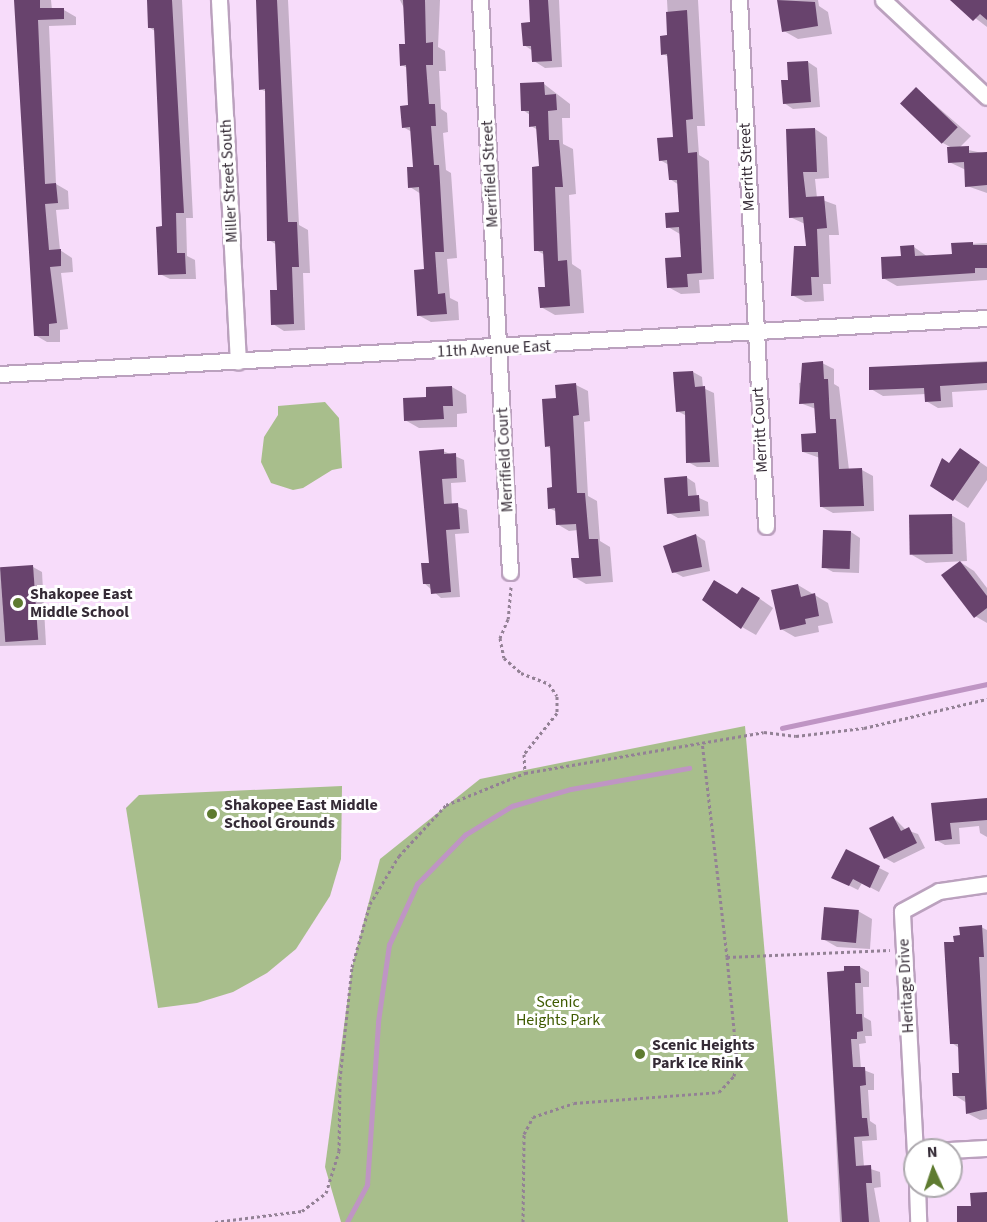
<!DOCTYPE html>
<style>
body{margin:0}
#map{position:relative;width:987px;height:1222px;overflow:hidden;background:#f7dcfa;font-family:"Source Sans 3",sans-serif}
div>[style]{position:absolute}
.green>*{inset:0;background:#a8be8c}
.shadow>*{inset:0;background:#0003}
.stream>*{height:4.5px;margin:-2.25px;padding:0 2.25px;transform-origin:2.25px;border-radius:2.25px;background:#bf95c4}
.building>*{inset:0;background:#68436d;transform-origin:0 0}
.path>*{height:3px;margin-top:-1.5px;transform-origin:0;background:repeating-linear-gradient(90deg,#938195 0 3px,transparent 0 6px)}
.roads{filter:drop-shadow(2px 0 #bba1be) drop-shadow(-2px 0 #bba1be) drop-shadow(0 2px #bba1be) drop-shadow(0 -2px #bba1be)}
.minor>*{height:15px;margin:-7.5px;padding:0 7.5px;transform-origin:7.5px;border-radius:7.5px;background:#fff}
.dots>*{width:16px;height:16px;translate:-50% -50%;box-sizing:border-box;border:3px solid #fff;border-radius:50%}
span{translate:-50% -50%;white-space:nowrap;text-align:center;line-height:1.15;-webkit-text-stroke:6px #fff;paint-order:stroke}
.street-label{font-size:16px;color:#352b36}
.poi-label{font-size:16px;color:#352b36;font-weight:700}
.left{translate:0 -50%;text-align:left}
.park-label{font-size:16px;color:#3f5b02}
.north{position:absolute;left:903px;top:1138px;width:60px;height:60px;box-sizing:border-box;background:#fff;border:2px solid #aeaaaf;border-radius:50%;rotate:357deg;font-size:16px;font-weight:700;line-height:24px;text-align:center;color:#352b36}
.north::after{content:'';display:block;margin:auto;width:21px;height:27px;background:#5e7b30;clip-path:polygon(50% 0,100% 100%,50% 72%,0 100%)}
</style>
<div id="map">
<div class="green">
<div style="clip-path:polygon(325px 402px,339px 418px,342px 468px,332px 470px,303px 488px,293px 490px,271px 483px,261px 462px,264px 437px,278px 415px,278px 406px)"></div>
<div style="clip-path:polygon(745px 726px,788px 1222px,341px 1222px,325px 1167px,352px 967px,380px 859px,480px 779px)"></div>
<div style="clip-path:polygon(342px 786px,341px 859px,330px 896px,296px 949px,267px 973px,233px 992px,197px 1003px,158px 1008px,126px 808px,139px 795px)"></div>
</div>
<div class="shadow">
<div style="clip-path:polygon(16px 0,51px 0,52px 10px,64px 10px,76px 17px,76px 25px,49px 26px,56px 184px,68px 191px,69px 209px,56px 210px,60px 250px,72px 258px,73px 272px,61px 273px,68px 329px,60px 330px,60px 342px,47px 342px,35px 335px)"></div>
<div style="clip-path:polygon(148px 0,182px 0,193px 218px,186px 218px,187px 256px,195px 260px,196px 279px,170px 279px,160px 274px,164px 228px,155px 31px,150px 28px)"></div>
<div style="clip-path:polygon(257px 0,288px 0,299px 225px,308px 230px,310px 273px,303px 273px,305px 330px,284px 331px,273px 324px,278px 291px,277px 245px,269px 240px,267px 92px,260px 89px)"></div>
<div style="clip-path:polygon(400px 0,440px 0,438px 47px,445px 51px,446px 71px,439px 71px,441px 109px,447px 113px,448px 132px,443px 133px,446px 170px,451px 173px,457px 258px,447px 259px,450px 298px,458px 302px,459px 320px,431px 322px,418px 315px,426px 270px,421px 194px,410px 187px,414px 168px,412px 132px,403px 127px,410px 107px,408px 68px,401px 65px,406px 46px,405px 10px)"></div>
<div style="clip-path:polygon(531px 0,559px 0,562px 67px,545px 68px,534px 61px,533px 51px,524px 45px,532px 23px)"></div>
<div style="clip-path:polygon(667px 0,698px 0,705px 126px,697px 126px,699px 155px,709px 161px,714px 279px,699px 280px,700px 293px,681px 294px,668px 287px,683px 258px,680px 234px,668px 227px,681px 213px,679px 185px,670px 179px,669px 165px,660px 160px,674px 139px,669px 57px,663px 54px,669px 37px)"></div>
<div style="clip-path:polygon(779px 0,818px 0,819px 6px,828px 12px,832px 34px,798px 39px,784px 31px)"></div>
<div style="clip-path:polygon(960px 0,987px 0,987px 27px,957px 4px)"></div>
<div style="clip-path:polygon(808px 62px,817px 68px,820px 107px,793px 109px,784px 103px)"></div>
<div style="clip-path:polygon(544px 84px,570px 104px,570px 118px,562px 118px,563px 144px,573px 149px,576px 194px,569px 195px,572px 264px,581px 270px,584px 313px,555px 315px,541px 307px,547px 288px,545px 255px,536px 250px,540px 168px,538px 130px,531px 126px,530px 115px,523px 110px)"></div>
<div style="clip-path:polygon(917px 89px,971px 136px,959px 148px,987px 154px,987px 193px,967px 186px,966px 170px,949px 162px,952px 148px,943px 143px)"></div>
<div style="clip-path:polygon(815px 129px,827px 137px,829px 178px,815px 179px,817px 198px,836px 205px,839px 235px,829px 235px,831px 284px,823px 284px,824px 301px,805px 302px,792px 295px,807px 247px,805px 224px,790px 217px)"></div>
<div style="clip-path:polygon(987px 243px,987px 280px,897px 286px,883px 278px,914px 247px,928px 257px,954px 256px,953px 245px)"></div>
<div style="clip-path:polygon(987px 361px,987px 390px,952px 392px,953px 407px,938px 408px,926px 401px,926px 394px,883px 396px,871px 389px,870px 368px)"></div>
<div style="clip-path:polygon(822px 363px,834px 369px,834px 384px,839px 387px,849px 470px,862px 470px,873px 476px,874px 511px,833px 513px,822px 507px,820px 458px,803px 452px,817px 435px,816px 409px,800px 403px,799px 383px,804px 382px)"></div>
<div style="clip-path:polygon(693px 372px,702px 377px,703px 388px,714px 393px,719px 467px,697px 467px,688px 462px,687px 416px,677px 411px)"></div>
<div style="clip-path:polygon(576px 385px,588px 391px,590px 421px,584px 422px,588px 496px,597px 501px,600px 541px,610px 547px,613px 582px,586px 584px,574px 577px,580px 559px,578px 530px,569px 531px,557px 524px,557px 512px,549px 508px,554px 489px,552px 449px,546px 446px,558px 400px)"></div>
<div style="clip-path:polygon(452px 387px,466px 395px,467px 413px,457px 414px,457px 427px,419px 428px,405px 420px,428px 398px)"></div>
<div style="clip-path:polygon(443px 451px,464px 460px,466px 482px,451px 483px,452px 505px,467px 510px,469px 533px,455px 534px,460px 597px,441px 598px,424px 583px,431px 564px)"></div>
<div style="clip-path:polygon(974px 458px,987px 467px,987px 480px,968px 508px,932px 485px,942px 471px,938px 468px,943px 460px,950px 464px)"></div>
<div style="clip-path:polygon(686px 477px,695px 483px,697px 497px,708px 502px,709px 516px,678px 518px,669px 513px)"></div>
<div style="clip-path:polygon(951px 515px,965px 523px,967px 561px,926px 563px,912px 555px)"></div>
<div style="clip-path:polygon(851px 532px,860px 538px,859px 573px,833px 572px,824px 567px)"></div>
<div style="clip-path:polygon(696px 535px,705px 541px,710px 571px,683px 577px,674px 572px)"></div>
<div style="clip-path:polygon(960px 562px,974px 571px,987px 588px,987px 623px,975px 616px)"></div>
<div style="clip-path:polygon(33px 567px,42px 572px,46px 645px,0 646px,0 568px)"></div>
<div style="clip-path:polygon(798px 585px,828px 603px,833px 623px,818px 626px,819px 632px,795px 637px,781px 629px)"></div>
<div style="clip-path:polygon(756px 596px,773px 608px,756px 635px,742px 627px)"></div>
<div style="clip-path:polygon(987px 800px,987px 837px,980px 833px,979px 826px,959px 828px,960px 844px,945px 845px,936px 840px,933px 805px)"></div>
<div style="clip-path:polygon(893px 817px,906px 830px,918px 834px,925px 848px,894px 863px,885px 858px)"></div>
<div style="clip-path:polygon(846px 851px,889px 873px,879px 892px,862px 883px,858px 890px,842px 882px)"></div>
<div style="clip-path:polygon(858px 911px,872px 919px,870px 949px,837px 947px,823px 939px)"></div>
<div style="clip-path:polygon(981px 927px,987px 930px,987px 1119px,980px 1120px,967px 1113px,967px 1103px,954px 1095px,960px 1075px,959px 1048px,952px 1043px,955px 943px)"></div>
<div style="clip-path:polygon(860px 967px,869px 972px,869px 987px,863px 987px,864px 1017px,871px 1021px,872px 1036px,865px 1036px,866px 1043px,859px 1044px,861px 1069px,874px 1074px,874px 1090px,868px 1090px,870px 1121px,876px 1125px,877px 1140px,862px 1141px,864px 1167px,880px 1172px,881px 1187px,874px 1188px,880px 1222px,840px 1222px,828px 973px)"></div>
</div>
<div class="stream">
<div style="left:782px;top:728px;width:210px;rotate:-12.1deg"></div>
<div style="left:347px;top:1222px;width:42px;rotate:-61.6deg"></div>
<div style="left:367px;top:1185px;width:163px;rotate:-86.1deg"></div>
<div style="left:378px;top:1022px;width:78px;rotate:-81.9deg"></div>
<div style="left:389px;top:945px;width:67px;rotate:-65.3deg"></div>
<div style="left:417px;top:884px;width:69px;rotate:-45.6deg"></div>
<div style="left:465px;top:835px;width:55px;rotate:-31.7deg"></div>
<div style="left:512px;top:806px;width:61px;rotate:-16.1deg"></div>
<div style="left:571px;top:789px;width:120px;rotate:-10.1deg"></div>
</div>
<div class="building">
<div style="clip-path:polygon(14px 0,40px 0,40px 8px,64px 8px,64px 19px,38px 20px,45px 184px,56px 183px,58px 203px,45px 204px,49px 250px,61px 249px,61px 266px,50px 267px,57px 323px,49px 324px,49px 336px,34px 336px)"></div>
<div style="clip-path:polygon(147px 0,172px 0,184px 213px,176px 213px,177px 253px,185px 253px,186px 274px,158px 275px,156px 227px,162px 226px,160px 168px,154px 28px,148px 28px)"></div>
<div style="clip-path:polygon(256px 0,277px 0,288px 222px,297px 222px,299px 267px,292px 267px,294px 324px,271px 325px,270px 290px,277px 290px,275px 241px,267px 241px,265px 89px,259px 90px)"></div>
<div style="clip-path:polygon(403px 0,425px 0,426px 43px,433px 42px,433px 65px,426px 65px,429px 104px,435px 104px,436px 126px,431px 126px,434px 165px,439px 165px,444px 252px,435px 252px,438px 294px,445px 293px,447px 314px,417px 316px,414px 270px,424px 269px,419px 187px,408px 188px,407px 167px,413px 167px,410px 127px,402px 128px,400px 106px,408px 105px,406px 65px,400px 66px,399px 44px,405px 44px)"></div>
<div style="clip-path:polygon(529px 0,548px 0,552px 61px,532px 62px,531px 46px,523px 46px,521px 23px,530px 22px)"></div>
<div style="clip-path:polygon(777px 0,815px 2px,818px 26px,782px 32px)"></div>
<div style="clip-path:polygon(950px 0,987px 0,987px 20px,980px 14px,973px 21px)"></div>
<div style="clip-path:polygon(687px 10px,693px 119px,686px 120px,688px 153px,697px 152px,702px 273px,687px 274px,688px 287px,667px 288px,665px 258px,681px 257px,679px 227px,666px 228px,665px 213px,679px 212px,677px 180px,669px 180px,667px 160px,659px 161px,657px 138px,673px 137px,667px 54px,661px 55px,660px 36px,667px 35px,666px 12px)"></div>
<div style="clip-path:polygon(808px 61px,811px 102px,783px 104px,781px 80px,788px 80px,787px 62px)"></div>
<div style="clip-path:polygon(544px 82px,545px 95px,556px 94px,557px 110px,548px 111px,549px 140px,559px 140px,563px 187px,555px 187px,558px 261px,567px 260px,570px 306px,540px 308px,538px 287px,545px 287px,543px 251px,534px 251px,532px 167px,539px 166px,536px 126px,529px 127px,529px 111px,521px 111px,520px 83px)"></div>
<div style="left:916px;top:87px;width:58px;height:23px;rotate:44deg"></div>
<div style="clip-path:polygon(815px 128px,817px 172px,803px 172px,806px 197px,824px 196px,827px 228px,817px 229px,819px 277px,811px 277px,812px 295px,791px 296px,794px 246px,806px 246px,803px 217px,789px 218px,786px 129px)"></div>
<div style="clip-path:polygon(969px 146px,969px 153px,987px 152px,987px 185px,965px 187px,964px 162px,948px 163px,947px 147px)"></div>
<div style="clip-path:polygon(973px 242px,973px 245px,987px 245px,987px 268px,975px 268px,975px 273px,882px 279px,881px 257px,901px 256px,900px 246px,914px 245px,915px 256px,952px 254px,951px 243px)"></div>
<div style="clip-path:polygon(823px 361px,824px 379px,828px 379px,830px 419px,836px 419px,839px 469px,862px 468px,864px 506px,820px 507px,818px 452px,802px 452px,801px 434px,816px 433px,814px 403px,799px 404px,802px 363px)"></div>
<div style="clip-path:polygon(987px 362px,987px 383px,940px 386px,941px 401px,925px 402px,924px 388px,869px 390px,869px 367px)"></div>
<div style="clip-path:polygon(693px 371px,695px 387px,705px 386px,710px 462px,686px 463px,685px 411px,676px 412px,673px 372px)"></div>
<div style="clip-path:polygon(576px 383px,579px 415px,573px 416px,577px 493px,585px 493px,589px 539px,598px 539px,601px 576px,573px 578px,571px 558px,579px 558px,576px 524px,556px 525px,555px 508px,548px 509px,547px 488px,552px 487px,550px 446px,545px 447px,542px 399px,556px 398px,555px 385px)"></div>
<div style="clip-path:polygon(452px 386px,453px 406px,443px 406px,444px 419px,404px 421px,403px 398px,426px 397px,426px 387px)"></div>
<div style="clip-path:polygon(960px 448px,980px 462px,953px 501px,930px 486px,942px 458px,949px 463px)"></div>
<div style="clip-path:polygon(444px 449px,444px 454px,456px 453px,457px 478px,442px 479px,444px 504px,458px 503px,460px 529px,446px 530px,451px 592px,431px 594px,430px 584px,423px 584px,421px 563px,429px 563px,419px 451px)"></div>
<div style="clip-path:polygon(687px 476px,688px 496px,699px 495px,700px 511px,667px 514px,664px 478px)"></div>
<div style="left:952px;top:514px;width:40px;height:43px;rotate:89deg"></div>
<div style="left:823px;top:530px;width:28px;height:38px;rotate:2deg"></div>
<div style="clip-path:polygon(696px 534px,702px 567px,672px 573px,663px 546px)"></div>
<div style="clip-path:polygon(960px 561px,987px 596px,987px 608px,974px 618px,941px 575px)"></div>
<div style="left:33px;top:565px;width:75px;height:33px;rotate:86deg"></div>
<div style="clip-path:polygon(714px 580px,737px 594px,742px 587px,760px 598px,741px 629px,702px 600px)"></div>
<div style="clip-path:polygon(798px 584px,801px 597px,815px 593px,819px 616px,805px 619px,806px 624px,780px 630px,771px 590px)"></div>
<div style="clip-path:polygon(987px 798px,987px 820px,950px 823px,952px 839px,935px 841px,931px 803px)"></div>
<div style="clip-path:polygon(893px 816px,901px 831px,909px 827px,917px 843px,884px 859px,869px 828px)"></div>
<div style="clip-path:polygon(846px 849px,880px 866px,870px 888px,853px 879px,849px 886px,831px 878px)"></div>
<div style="left:824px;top:907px;width:35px;height:33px;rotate:5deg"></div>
<div style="clip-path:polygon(982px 925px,984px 957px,979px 957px,987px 1109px,966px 1114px,965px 1096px,953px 1096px,952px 1073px,959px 1073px,958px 1044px,950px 1044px,944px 942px,954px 942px,953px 936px,960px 935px,959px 927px)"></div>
<div style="clip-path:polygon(844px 966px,860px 966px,861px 983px,855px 983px,856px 1014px,862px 1014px,863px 1031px,857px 1032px,857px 1039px,851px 1039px,853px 1067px,865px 1067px,866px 1085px,860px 1086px,862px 1118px,867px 1118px,869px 1136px,854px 1137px,856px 1166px,871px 1165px,872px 1183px,866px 1183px,869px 1222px,842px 1222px,827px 972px,844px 971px)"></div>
<div style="clip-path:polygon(987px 1192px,987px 1222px,957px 1222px,957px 1206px,971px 1206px,970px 1193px)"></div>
</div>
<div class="path">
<div style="left:511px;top:587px;width:32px;rotate:95deg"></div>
<div style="left:508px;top:619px;width:21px;rotate:113deg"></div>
<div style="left:500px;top:638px;width:20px;rotate:79deg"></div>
<div style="left:504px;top:658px;width:23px;rotate:41deg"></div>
<div style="left:521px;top:673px;width:30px;rotate:21deg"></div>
<div style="left:549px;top:684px;width:14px;rotate:56deg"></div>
<div style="left:557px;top:696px;width:17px;rotate:90deg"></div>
<div style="left:557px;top:713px;width:53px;rotate:128.8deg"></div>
<div style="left:524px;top:754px;width:19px;rotate:87deg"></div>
<div style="left:727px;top:957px;width:163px;rotate:-2.5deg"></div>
<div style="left:215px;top:1222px;width:88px;rotate:-7.2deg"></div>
<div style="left:302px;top:1211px;width:30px;rotate:-37deg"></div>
<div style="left:326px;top:1193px;width:44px;rotate:-72.8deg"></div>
<div style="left:339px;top:1151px;width:72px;rotate:-89.2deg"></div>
<div style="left:340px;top:1079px;width:113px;rotate:-83.9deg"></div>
<div style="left:352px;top:967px;width:66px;rotate:-74.1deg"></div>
<div style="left:370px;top:904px;width:56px;rotate:-58.9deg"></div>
<div style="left:399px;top:856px;width:69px;rotate:-47.3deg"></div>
<div style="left:446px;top:805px;width:85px;rotate:-22.1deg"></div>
<div style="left:525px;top:773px;width:242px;rotate:-9.7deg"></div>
<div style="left:764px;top:732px;width:32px;rotate:7deg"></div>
<div style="left:796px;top:736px;width:68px;rotate:-6.7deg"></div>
<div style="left:864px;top:728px;width:126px;rotate:-13.3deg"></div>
<div style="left:523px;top:1222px;width:88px;rotate:-89.3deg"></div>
<div style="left:524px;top:1134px;width:19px;rotate:-62deg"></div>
<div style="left:533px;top:1117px;width:43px;rotate:-18.9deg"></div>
<div style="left:574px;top:1103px;width:145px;rotate:-4.3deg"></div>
<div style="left:719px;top:1092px;width:22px;rotate:-47deg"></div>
<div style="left:734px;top:1076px;width:15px;rotate:-79deg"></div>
<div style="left:737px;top:1061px;width:104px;rotate:-95.5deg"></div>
<div style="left:727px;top:957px;width:216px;rotate:-96.6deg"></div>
</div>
<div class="roads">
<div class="minor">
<div style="left:219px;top:0;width:362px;rotate:87deg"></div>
<div style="left:480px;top:0;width:573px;rotate:87deg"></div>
<div style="left:739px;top:0;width:527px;rotate:87.06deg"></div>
<div style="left:883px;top:0;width:142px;rotate:43deg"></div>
<div style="left:0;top:374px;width:989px;rotate:-3.25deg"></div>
<div style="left:948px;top:1150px;width:39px;rotate:-3deg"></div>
<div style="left:915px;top:1153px;width:242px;rotate:-93.1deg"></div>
<div style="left:902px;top:911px;width:42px;rotate:-28.4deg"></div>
<div style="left:939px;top:891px;width:49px;rotate:-8.3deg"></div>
<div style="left:917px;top:1186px;width:36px;rotate:88deg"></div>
</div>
</div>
<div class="dots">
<div style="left:18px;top:603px;background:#5e7b30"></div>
<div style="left:212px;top:814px;background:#5e7b30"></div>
<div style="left:640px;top:1054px;background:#5e7b30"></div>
</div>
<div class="street-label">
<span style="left:747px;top:167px;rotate:-93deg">Merritt Street</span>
<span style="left:490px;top:174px;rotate:-93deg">Merrifield Street</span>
<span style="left:229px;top:181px;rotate:-93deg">Miller Street South</span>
<span style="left:494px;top:349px;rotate:-3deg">11th Avenue East</span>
<span style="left:760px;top:430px;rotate:-93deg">Merritt Court</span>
<span style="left:505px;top:460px;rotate:-93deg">Merrifield Court</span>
<span style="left:906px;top:986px;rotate:-93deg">Heritage Drive</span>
</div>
<div class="poi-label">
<span class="left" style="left:30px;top:603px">Shakopee East<br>Middle School</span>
<span class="left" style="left:224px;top:814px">Shakopee East Middle<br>School Grounds</span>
<span class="left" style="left:652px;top:1054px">Scenic Heights<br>Park Ice Rink</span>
</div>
<div class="park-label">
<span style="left:558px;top:1011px">Scenic<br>Heights Park</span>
</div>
<div class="north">N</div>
</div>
